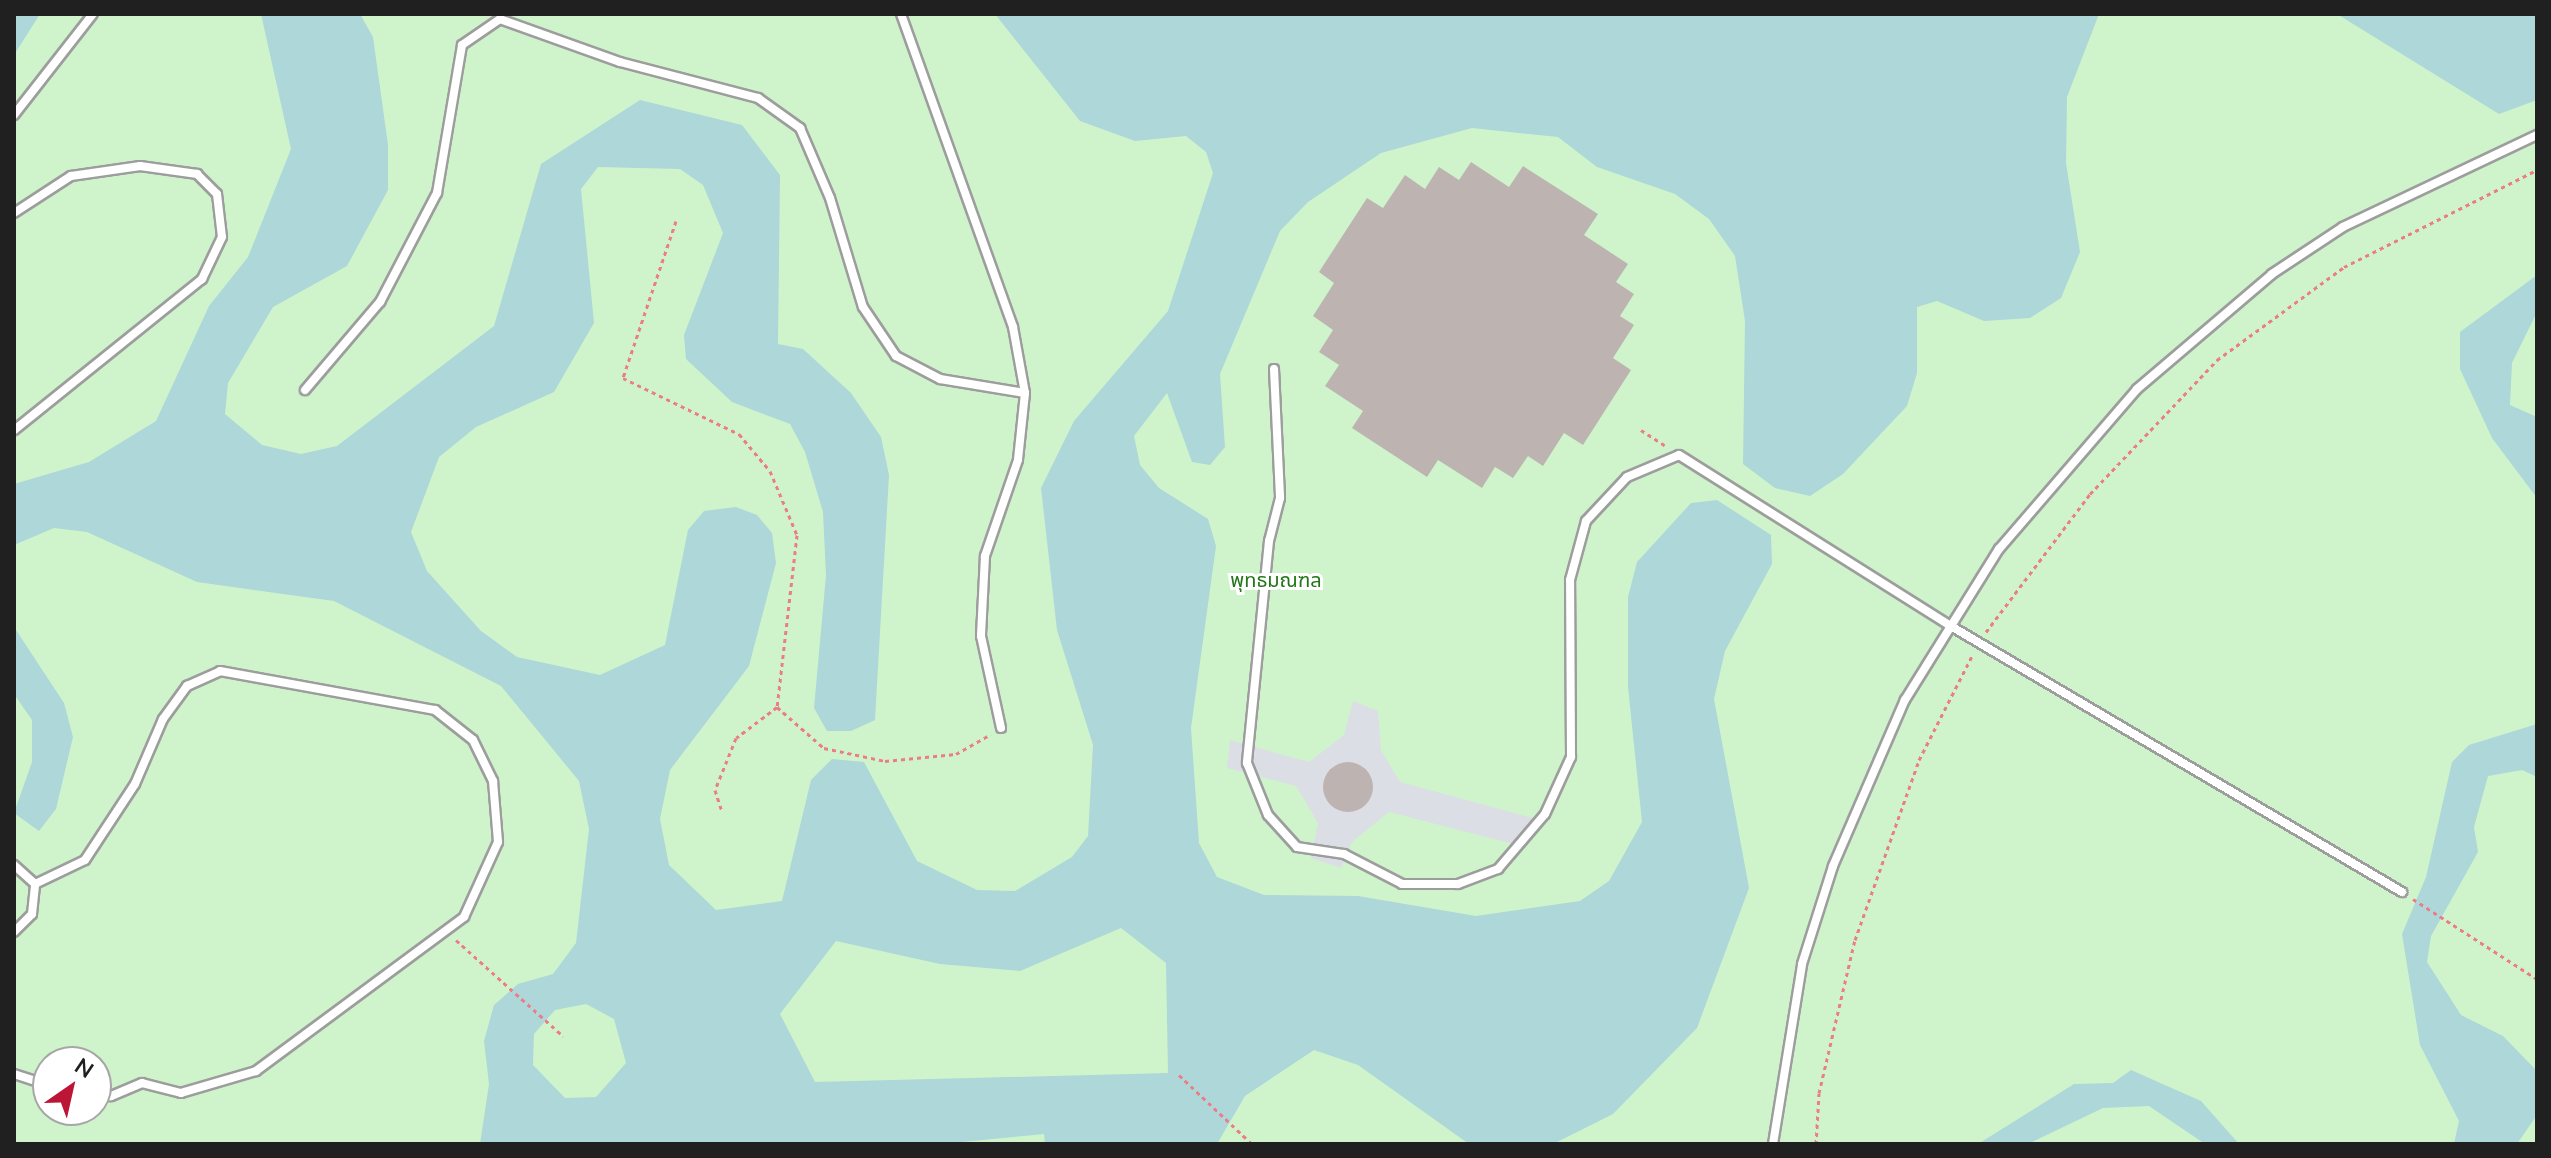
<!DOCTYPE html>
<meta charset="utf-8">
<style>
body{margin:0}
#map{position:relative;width:2551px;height:1158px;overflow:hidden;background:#f0ece8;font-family:Mulish,"Noto Sans Thai",sans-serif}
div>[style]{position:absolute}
.park>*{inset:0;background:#cff4cb}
.plaza>*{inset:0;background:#dcdee6}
.water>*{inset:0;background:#add7d9}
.building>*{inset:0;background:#bdb4b1}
.round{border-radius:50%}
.path>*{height:3px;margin-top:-1.5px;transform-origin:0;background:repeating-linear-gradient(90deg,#ec7d87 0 4px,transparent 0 8px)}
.roads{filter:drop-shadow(2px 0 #9d9d9d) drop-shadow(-2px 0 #9d9d9d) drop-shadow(0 2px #9d9d9d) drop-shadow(0 -2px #9d9d9d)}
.lane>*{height:8px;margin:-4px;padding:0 4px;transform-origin:4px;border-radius:4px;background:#fff}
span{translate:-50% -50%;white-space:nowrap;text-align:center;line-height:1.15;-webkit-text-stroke:6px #fff;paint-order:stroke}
.park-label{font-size:20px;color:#227518}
.frame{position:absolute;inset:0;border:16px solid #202020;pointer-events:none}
.north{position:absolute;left:32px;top:1046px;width:80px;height:80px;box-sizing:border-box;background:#fff;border:2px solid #a6a6a6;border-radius:50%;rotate:34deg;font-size:22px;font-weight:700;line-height:32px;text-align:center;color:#202020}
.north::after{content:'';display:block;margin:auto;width:28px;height:36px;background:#bc1536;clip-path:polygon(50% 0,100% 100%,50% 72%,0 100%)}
</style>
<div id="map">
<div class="park">
<div style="clip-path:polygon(evenodd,14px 14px,2537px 14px,2537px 1144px,14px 1144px,14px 14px,48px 1062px,96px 1062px,96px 1110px,48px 1110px,48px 1062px)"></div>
</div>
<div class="plaza">
<div style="clip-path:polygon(1353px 701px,1378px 711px,1381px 750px,1400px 782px,1544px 821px,1525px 847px,1389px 812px,1352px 842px,1341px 868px,1311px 858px,1318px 823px,1296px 786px,1227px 768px,1230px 740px,1309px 762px,1344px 735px)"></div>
</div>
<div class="water">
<div style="clip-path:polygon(14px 14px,40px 14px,14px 55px)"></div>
<div style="clip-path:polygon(evenodd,261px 14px,360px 14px,373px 37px,388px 145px,388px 190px,347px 266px,273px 307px,228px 383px,225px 414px,262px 445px,301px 454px,337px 446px,494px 326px,541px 164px,640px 100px,742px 125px,780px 175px,778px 344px,803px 349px,851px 393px,881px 437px,889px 475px,875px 720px,851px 731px,827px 731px,814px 708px,826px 575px,823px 512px,805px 452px,790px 424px,732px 402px,686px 359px,684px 335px,723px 233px,703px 185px,680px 169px,598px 167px,581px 189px,594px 323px,554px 392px,476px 427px,439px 457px,411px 532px,427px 571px,481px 631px,517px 657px,600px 675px,665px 645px,688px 530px,704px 511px,736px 507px,757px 515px,772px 533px,776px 563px,749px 666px,670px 770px,660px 819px,669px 865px,716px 910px,782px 901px,811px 780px,832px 759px,864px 762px,917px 861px,977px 890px,1015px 891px,1072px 857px,1088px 836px,1093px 745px,1057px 630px,1041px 488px,1074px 421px,1168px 311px,1213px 173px,1206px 152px,1186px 136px,1135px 141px,1080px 121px,995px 14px,2099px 14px,2067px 97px,2066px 163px,2080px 252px,2061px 298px,2030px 318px,1984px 321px,1937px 301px,1917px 307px,1917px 373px,1907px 406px,1843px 474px,1810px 496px,1775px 488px,1743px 464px,1745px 321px,1735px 256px,1709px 219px,1675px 194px,1597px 167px,1558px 137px,1472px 128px,1381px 153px,1308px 202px,1280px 231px,1220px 374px,1225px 447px,1210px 465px,1192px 462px,1167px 393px,1134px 436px,1140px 465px,1159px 488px,1208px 519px,1216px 546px,1191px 728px,1199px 843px,1217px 877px,1264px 895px,1358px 896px,1476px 916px,1580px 901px,1609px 881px,1642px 822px,1628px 687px,1628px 597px,1637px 562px,1691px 503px,1717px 500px,1771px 535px,1772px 564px,1725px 651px,1714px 699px,1749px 888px,1697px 1028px,1613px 1114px,1553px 1144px,1469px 1144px,1358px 1065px,1314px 1050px,1245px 1096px,1217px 1144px,1045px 1144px,1044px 1134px,942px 1144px,480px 1144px,489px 1084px,484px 1041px,494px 1005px,518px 984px,553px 974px,576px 943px,589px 829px,579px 781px,501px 686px,334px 601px,197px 582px,87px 532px,54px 528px,14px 545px,14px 484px,89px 462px,156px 421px,209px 306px,248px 257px,291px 149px,261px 14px,1121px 928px,1166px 963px,1168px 1073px,815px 1082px,780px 1014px,836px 941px,940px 964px,1020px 971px,1121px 928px,261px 14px,586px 1004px,614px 1019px,626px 1063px,596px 1097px,565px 1098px,533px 1065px,534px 1034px,555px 1010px,586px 1004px)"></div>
<div style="clip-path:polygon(2337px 14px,2537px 14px,2537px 100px,2499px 114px)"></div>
<div style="clip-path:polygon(2537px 275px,2537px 312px,2512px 363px,2510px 405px,2537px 417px,2537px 498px,2492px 438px,2460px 369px,2460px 332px)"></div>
<div style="clip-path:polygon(14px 627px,64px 703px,73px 737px,56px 809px,39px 831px,14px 813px,32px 762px,32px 720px,14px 694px)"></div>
<div style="clip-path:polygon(2537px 724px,2537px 777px,2522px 770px,2488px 776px,2474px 827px,2478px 852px,2431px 936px,2427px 962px,2461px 1015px,2503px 1036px,2537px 1071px,2537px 1115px,2517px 1144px,2454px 1144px,2459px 1121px,2420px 1045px,2402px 934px,2426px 877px,2452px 762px,2469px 745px)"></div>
<div style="clip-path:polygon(2131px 1070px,2201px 1101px,2239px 1144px,2205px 1144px,2149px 1106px,2103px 1108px,2028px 1144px,1978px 1144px,2074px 1084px,2113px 1083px)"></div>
</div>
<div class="building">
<div style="clip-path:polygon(1471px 162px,1509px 187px,1523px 166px,1598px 214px,1584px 235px,1628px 264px,1616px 282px,1634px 294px,1620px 316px,1634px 325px,1613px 358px,1631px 370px,1583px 445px,1564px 433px,1543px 466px,1528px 456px,1513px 478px,1495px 467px,1482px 488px,1438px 460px,1427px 477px,1352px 428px,1363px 411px,1325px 386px,1339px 365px,1319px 352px,1333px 330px,1313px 316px,1334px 283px,1319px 272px,1367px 198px,1383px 208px,1405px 175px,1425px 189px,1439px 167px,1459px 180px)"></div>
<div class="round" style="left:1323px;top:762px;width:50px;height:50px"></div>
</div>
<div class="path">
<div style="left:676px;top:221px;width:166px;rotate:108.7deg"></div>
<div style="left:623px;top:378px;width:129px;rotate:25.8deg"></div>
<div style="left:739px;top:434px;width:48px;rotate:50deg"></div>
<div style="left:770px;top:471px;width:69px;rotate:67.1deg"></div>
<div style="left:797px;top:535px;width:173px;rotate:96.6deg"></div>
<div style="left:777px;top:707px;width:51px;rotate:142.9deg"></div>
<div style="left:736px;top:738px;width:56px;rotate:112deg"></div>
<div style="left:715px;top:790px;width:23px;rotate:72deg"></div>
<div style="left:1641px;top:430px;width:30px;rotate:33deg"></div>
<div style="left:1986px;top:632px;width:173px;rotate:-53deg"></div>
<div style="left:2090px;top:494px;width:185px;rotate:-46.5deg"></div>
<div style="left:2217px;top:360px;width:157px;rotate:-36.2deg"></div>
<div style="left:2344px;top:267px;width:216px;rotate:-26.7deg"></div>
<div style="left:777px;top:707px;width:62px;rotate:41.1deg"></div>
<div style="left:824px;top:748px;width:62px;rotate:12deg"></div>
<div style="left:885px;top:761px;width:71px;rotate:-5.6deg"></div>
<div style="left:956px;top:754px;width:40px;rotate:-29.7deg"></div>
<div style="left:2413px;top:899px;width:148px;rotate:32.8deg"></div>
<div style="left:456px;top:940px;width:144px;rotate:41.9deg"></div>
<div style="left:1179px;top:1075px;width:100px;rotate:43.4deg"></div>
<div style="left:1816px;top:1144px;width:51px;rotate:-86.6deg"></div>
<div style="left:1819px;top:1093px;width:157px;rotate:-76.8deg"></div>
<div style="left:1855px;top:940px;width:191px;rotate:-70.4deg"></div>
<div style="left:1919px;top:760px;width:117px;rotate:-63deg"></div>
</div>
<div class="roads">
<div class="lane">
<div style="left:901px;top:14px;width:332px;rotate:70.3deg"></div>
<div style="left:1013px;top:327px;width:67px;rotate:79.7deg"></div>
<div style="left:1025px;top:393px;width:67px;rotate:96deg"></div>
<div style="left:1018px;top:460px;width:102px;rotate:109deg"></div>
<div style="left:985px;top:556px;width:80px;rotate:92.9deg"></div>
<div style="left:981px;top:636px;width:94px;rotate:77.7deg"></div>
<div style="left:14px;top:115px;width:128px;rotate:-52deg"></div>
<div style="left:14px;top:213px;width:68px;rotate:-33deg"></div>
<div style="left:71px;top:176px;width:70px;rotate:-8.2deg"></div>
<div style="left:140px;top:166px;width:58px;rotate:8deg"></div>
<div style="left:197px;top:174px;width:28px;rotate:45deg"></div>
<div style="left:217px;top:194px;width:43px;rotate:83.4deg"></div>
<div style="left:222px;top:237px;width:47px;rotate:115.5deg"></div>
<div style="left:202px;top:279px;width:241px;rotate:141.2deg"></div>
<div style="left:1274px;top:369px;width:129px;rotate:87.3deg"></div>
<div style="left:1280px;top:498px;width:44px;rotate:104.3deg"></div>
<div style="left:1269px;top:541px;width:223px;rotate:95.7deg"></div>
<div style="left:1247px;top:763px;width:56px;rotate:68deg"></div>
<div style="left:1268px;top:815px;width:43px;rotate:47.8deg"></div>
<div style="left:1297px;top:847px;width:48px;rotate:8.5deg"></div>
<div style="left:1344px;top:854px;width:65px;rotate:27.3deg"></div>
<div style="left:1402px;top:884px;width:56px"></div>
<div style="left:1458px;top:884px;width:43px;rotate:-20.6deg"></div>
<div style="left:1498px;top:869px;width:72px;rotate:-49.5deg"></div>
<div style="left:1545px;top:814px;width:63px;rotate:-65.5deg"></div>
<div style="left:1571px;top:757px;width:177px;rotate:-90.3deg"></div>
<div style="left:1570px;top:580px;width:61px;rotate:-74.8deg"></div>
<div style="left:1586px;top:521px;width:60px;rotate:-47deg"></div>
<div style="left:1627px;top:477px;width:56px;rotate:-22.9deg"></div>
<div style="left:1679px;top:455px;width:319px;rotate:32.2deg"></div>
<div style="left:1949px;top:625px;width:526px;rotate:30.52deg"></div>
<div style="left:305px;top:390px;width:116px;rotate:-49.6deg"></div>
<div style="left:380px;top:302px;width:123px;rotate:-62.4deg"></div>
<div style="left:437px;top:193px;width:150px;rotate:-80.4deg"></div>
<div style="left:462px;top:45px;width:46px;rotate:-34.4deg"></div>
<div style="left:500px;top:19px;width:127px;rotate:19.7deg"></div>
<div style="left:620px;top:62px;width:143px;rotate:14.6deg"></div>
<div style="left:758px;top:98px;width:52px;rotate:35.5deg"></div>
<div style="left:800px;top:128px;width:76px;rotate:66.8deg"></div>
<div style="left:830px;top:198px;width:114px;rotate:73.2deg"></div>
<div style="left:863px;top:307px;width:59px;rotate:56deg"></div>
<div style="left:896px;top:356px;width:50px;rotate:27.6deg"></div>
<div style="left:940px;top:379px;width:86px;rotate:9.4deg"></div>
<div style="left:14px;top:865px;width:28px;rotate:42deg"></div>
<div style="left:35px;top:884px;width:55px;rotate:-25.6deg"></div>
<div style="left:85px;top:860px;width:91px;rotate:-56.7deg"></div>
<div style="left:135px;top:784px;width:71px;rotate:-66.7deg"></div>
<div style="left:163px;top:719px;width:41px;rotate:-54deg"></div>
<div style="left:187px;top:686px;width:36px;rotate:-24deg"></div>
<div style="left:220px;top:671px;width:219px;rotate:10.3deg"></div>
<div style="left:435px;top:710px;width:48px;rotate:38.3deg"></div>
<div style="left:473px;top:740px;width:46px;rotate:64deg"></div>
<div style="left:493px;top:781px;width:61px;rotate:85.3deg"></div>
<div style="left:498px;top:842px;width:82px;rotate:114.4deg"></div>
<div style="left:464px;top:917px;width:259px;rotate:143.5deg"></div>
<div style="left:256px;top:1071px;width:78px;rotate:163.7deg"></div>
<div style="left:181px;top:1093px;width:40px;rotate:-165.6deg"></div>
<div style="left:142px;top:1083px;width:34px;rotate:157deg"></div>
<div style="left:111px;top:1096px;width:15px;rotate:-172deg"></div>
<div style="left:14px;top:932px;width:25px;rotate:-45deg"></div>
<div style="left:32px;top:914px;width:30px;rotate:-84deg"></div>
<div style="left:14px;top:1074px;width:36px;rotate:18deg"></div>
<div style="left:1773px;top:1144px;width:182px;rotate:-80.8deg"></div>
<div style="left:1802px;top:964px;width:103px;rotate:-72.4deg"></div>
<div style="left:1833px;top:866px;width:181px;rotate:-66.6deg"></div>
<div style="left:1905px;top:700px;width:178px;rotate:-58.1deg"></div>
<div style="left:1999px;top:549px;width:211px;rotate:-49.2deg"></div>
<div style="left:2137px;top:389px;width:177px;rotate:-40.4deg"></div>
<div style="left:2272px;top:274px;width:85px;rotate:-33.5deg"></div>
<div style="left:2343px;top:227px;width:215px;rotate:-25.4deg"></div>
</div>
</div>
<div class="park-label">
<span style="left:1276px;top:579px">พุทธมณฑล</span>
</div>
<div class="frame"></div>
<div class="north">N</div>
</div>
